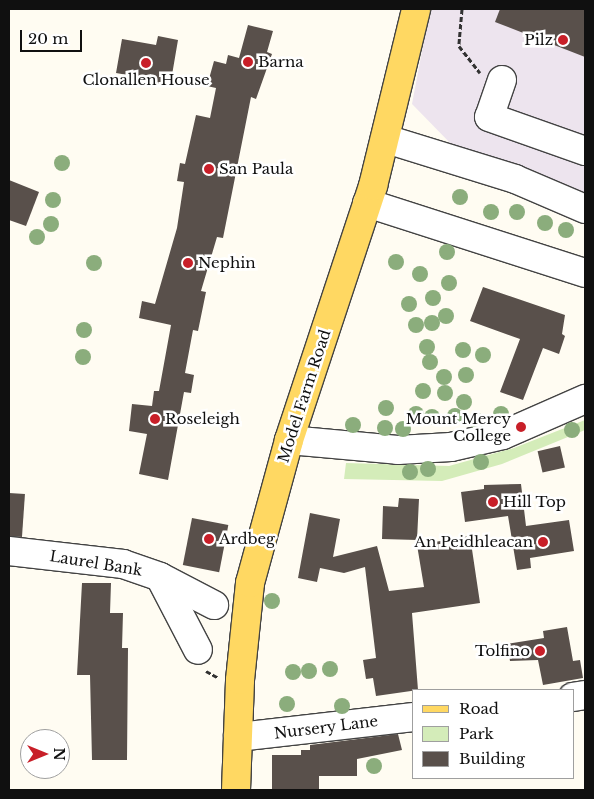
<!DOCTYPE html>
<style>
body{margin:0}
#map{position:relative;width:594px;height:799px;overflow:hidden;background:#fffcf2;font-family:"Libre Baskerville",serif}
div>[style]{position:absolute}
.industrial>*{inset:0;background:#ede4ee}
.green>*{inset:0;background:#d4ecb9}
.building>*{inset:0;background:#59504b;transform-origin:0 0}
.path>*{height:3px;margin-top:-1.5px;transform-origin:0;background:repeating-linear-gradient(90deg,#323232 0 5px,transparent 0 7.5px)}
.roads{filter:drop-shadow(1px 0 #434343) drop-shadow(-1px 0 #434343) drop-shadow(0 1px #434343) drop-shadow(0 -1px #434343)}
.minor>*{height:28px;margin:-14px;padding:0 14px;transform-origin:14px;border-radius:14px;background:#fff}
.major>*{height:28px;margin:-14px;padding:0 14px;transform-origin:14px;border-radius:14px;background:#ffd862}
.trees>*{width:16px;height:16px;margin:-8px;border-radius:50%;background:#8bad7c}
.dots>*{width:14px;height:14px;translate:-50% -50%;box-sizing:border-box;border:2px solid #fff;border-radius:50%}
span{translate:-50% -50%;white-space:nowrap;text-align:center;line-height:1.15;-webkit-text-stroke:5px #fff;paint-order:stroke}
.poi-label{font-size:15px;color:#101010}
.right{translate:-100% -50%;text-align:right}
.left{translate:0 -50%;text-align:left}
.street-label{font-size:15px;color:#101010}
.frame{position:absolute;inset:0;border:10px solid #101010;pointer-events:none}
.legend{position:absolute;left:412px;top:689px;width:162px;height:90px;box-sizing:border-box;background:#fff;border:1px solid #9f9f9f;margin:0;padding:6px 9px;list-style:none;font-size:15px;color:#101010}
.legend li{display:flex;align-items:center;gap:10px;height:25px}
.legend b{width:25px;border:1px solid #9f9f9f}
.north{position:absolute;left:20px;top:729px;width:50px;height:50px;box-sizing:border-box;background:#fff;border:1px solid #9f9f9f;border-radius:50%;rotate:90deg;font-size:14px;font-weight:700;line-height:20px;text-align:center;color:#101010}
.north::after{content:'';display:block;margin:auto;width:18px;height:22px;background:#c81f28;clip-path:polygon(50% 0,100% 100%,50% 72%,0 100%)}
.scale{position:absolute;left:20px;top:30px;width:62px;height:22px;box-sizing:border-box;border:2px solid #101010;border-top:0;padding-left:6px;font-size:15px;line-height:18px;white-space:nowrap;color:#101010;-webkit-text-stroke:4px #fff;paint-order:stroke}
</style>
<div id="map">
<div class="industrial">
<div style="clip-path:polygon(430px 9px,585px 9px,585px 202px,454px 147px,412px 104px)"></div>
</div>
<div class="green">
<div style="clip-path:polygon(585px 420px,585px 430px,502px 464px,442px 481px,344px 479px,346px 463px,449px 466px,514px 448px)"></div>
</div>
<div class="building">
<div style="clip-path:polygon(500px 9px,585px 9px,585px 57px,495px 22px)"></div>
<div style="clip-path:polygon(248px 25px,273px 31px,267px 52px,272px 54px,256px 99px,251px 97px,223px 238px,217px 237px,201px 291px,206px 292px,198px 331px,193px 330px,185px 373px,194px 375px,191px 393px,184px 392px,168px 480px,139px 474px,147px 434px,129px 431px,132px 404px,152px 406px,154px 391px,159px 391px,171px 325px,139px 318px,142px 301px,155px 304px,177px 228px,184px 182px,177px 181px,180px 163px,185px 164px,196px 115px,210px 118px,216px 88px,207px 86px,214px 61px,226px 64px,228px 55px,239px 58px)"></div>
<div style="clip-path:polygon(158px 36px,178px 40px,172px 75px,166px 74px,165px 84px,132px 82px,133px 76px,116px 73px,122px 39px,156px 45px)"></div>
<div style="clip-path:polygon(9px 180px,39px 192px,26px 226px,9px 220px)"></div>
<div style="clip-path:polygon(483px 287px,565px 315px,562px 334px,565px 336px,559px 354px,543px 348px,523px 400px,500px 392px,520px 339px,470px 321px)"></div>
<div style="left:560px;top:446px;width:22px;height:23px;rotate:77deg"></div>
<div style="clip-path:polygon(521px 484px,526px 526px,569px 520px,574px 551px,530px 558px,531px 568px,517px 570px,508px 516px,465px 522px,461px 492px,484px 489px,484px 485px)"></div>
<div style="left:9px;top:493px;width:16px;height:43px;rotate:4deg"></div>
<div style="clip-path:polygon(399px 498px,419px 499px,417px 540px,382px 539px,383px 506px,398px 507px)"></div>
<div style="clip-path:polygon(310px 513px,340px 519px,333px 557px,377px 546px,389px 591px,424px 587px,417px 545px,470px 536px,480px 603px,412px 613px,418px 690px,376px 696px,373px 678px,366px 679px,363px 660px,376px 658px,365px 567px,344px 573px,320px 568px,317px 582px,298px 578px)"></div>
<div style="left:192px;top:518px;width:37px;height:48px;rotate:11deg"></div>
<div style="clip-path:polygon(82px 583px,111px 583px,110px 613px,123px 613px,122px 648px,128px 648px,127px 760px,92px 760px,90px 675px,77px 675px)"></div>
<div style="clip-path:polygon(567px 627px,573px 661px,580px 660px,583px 678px,543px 685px,538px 660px,510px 661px,507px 644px,544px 638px,543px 631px)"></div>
<div style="clip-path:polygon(398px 734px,402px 750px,357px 759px,357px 776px,319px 776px,319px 790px,272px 790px,272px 755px,301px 755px,301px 750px,310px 750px,310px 745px)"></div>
</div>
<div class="path">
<div style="left:462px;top:9px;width:37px;rotate:95deg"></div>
<div style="left:459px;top:46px;width:34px;rotate:52deg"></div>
<div style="left:206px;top:671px;width:13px;rotate:29deg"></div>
</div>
<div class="roads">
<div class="minor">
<div style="left:502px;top:80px;width:39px;rotate:109deg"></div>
<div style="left:489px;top:117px;width:102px;rotate:19.5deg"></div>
<div style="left:386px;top:139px;width:135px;rotate:17.2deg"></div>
<div style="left:515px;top:179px;width:76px;rotate:23.2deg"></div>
<div style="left:367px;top:203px;width:229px;rotate:17.8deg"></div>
<div style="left:289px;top:440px;width:109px;rotate:5.2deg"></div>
<div style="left:398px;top:450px;width:53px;rotate:-3.2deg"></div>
<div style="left:451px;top:447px;width:53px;rotate:-13deg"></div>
<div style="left:503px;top:435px;width:90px;rotate:-23.7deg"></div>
<div style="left:9px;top:551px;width:115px;rotate:6.5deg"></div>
<div style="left:123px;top:564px;width:39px;rotate:19deg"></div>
<div style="left:160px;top:577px;width:82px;rotate:62.5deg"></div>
<div style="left:160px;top:577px;width:61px;rotate:27.4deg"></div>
<div style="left:573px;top:697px;width:12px;rotate:-9deg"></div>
<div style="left:238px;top:737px;width:176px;rotate:-6.5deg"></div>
</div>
<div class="major">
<div style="left:236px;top:790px;width:110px;rotate:-87.9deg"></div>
<div style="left:240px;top:680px;width:98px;rotate:-84.1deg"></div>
<div style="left:250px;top:583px;width:148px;rotate:-74.7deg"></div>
<div style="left:289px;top:440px;width:268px;rotate:-71.7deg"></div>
<div style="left:373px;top:186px;width:182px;rotate:-76.3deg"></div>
</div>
</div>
<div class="trees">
<div style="left:62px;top:163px"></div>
<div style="left:460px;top:197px"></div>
<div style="left:53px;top:200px"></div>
<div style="left:491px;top:212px"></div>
<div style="left:517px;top:212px"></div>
<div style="left:545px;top:223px"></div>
<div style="left:51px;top:224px"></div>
<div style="left:566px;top:230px"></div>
<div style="left:37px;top:237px"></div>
<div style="left:447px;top:252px"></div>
<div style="left:396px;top:262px"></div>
<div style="left:94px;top:263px"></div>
<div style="left:420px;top:274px"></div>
<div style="left:449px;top:283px"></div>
<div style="left:433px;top:298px"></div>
<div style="left:409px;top:304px"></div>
<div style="left:446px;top:316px"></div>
<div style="left:432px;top:323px"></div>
<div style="left:416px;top:325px"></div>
<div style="left:84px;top:330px"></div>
<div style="left:427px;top:347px"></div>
<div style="left:463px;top:350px"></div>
<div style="left:483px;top:355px"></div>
<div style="left:83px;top:357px"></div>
<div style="left:430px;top:362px"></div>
<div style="left:466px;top:375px"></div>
<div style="left:444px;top:377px"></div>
<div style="left:423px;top:391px"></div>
<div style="left:445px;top:393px"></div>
<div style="left:464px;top:402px"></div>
<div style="left:386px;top:408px"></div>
<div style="left:416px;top:414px"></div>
<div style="left:501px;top:414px"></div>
<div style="left:455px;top:416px"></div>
<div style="left:432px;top:417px"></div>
<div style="left:477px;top:421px"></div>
<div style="left:353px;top:425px"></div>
<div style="left:385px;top:428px"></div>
<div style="left:403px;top:429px"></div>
<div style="left:572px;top:430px"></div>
<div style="left:481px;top:462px"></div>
<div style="left:428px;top:469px"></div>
<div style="left:410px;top:472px"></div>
<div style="left:272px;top:601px"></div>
<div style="left:330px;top:669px"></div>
<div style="left:309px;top:671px"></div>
<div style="left:293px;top:672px"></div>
<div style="left:287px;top:704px"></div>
<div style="left:342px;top:706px"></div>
<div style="left:374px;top:766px"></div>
</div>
<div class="dots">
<div style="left:563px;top:40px;background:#c81f28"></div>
<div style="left:248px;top:62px;background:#c81f28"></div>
<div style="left:146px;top:63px;background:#c81f28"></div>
<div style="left:209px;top:169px;background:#c81f28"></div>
<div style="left:188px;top:263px;background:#c81f28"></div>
<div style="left:155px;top:419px;background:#c81f28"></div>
<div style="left:521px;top:427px;background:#c81f28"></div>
<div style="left:493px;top:502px;background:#c81f28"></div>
<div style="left:209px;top:539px;background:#c81f28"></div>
<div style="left:543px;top:542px;background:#c81f28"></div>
<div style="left:540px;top:651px;background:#c81f28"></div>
</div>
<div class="poi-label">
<span class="right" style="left:553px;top:40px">Pilz</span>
<span class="left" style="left:258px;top:62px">Barna</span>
<span style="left:146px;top:80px">Clonallen House</span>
<span class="left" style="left:219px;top:169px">San Paula</span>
<span class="left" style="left:198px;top:263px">Nephin</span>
<span class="right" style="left:511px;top:427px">Mount Mercy<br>College</span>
<span class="left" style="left:165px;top:419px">Roseleigh</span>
<span class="left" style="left:503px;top:502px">Hill Top</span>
<span class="left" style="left:219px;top:539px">Ardbeg</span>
<span class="right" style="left:533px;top:542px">An Peidhleacan</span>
<span class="right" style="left:530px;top:651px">Tolfino</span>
</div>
<div class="street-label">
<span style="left:304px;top:396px;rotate:-72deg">Model Farm Road</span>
<span style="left:96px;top:563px;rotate:9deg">Laurel Bank</span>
<span style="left:326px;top:727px;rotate:-7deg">Nursery Lane</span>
</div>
<div class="frame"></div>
<ul class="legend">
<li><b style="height:6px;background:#ffd862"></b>Road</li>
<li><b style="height:14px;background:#d4ecb9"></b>Park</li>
<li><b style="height:14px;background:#59504b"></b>Building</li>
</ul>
<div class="north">N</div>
<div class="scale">20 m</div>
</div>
